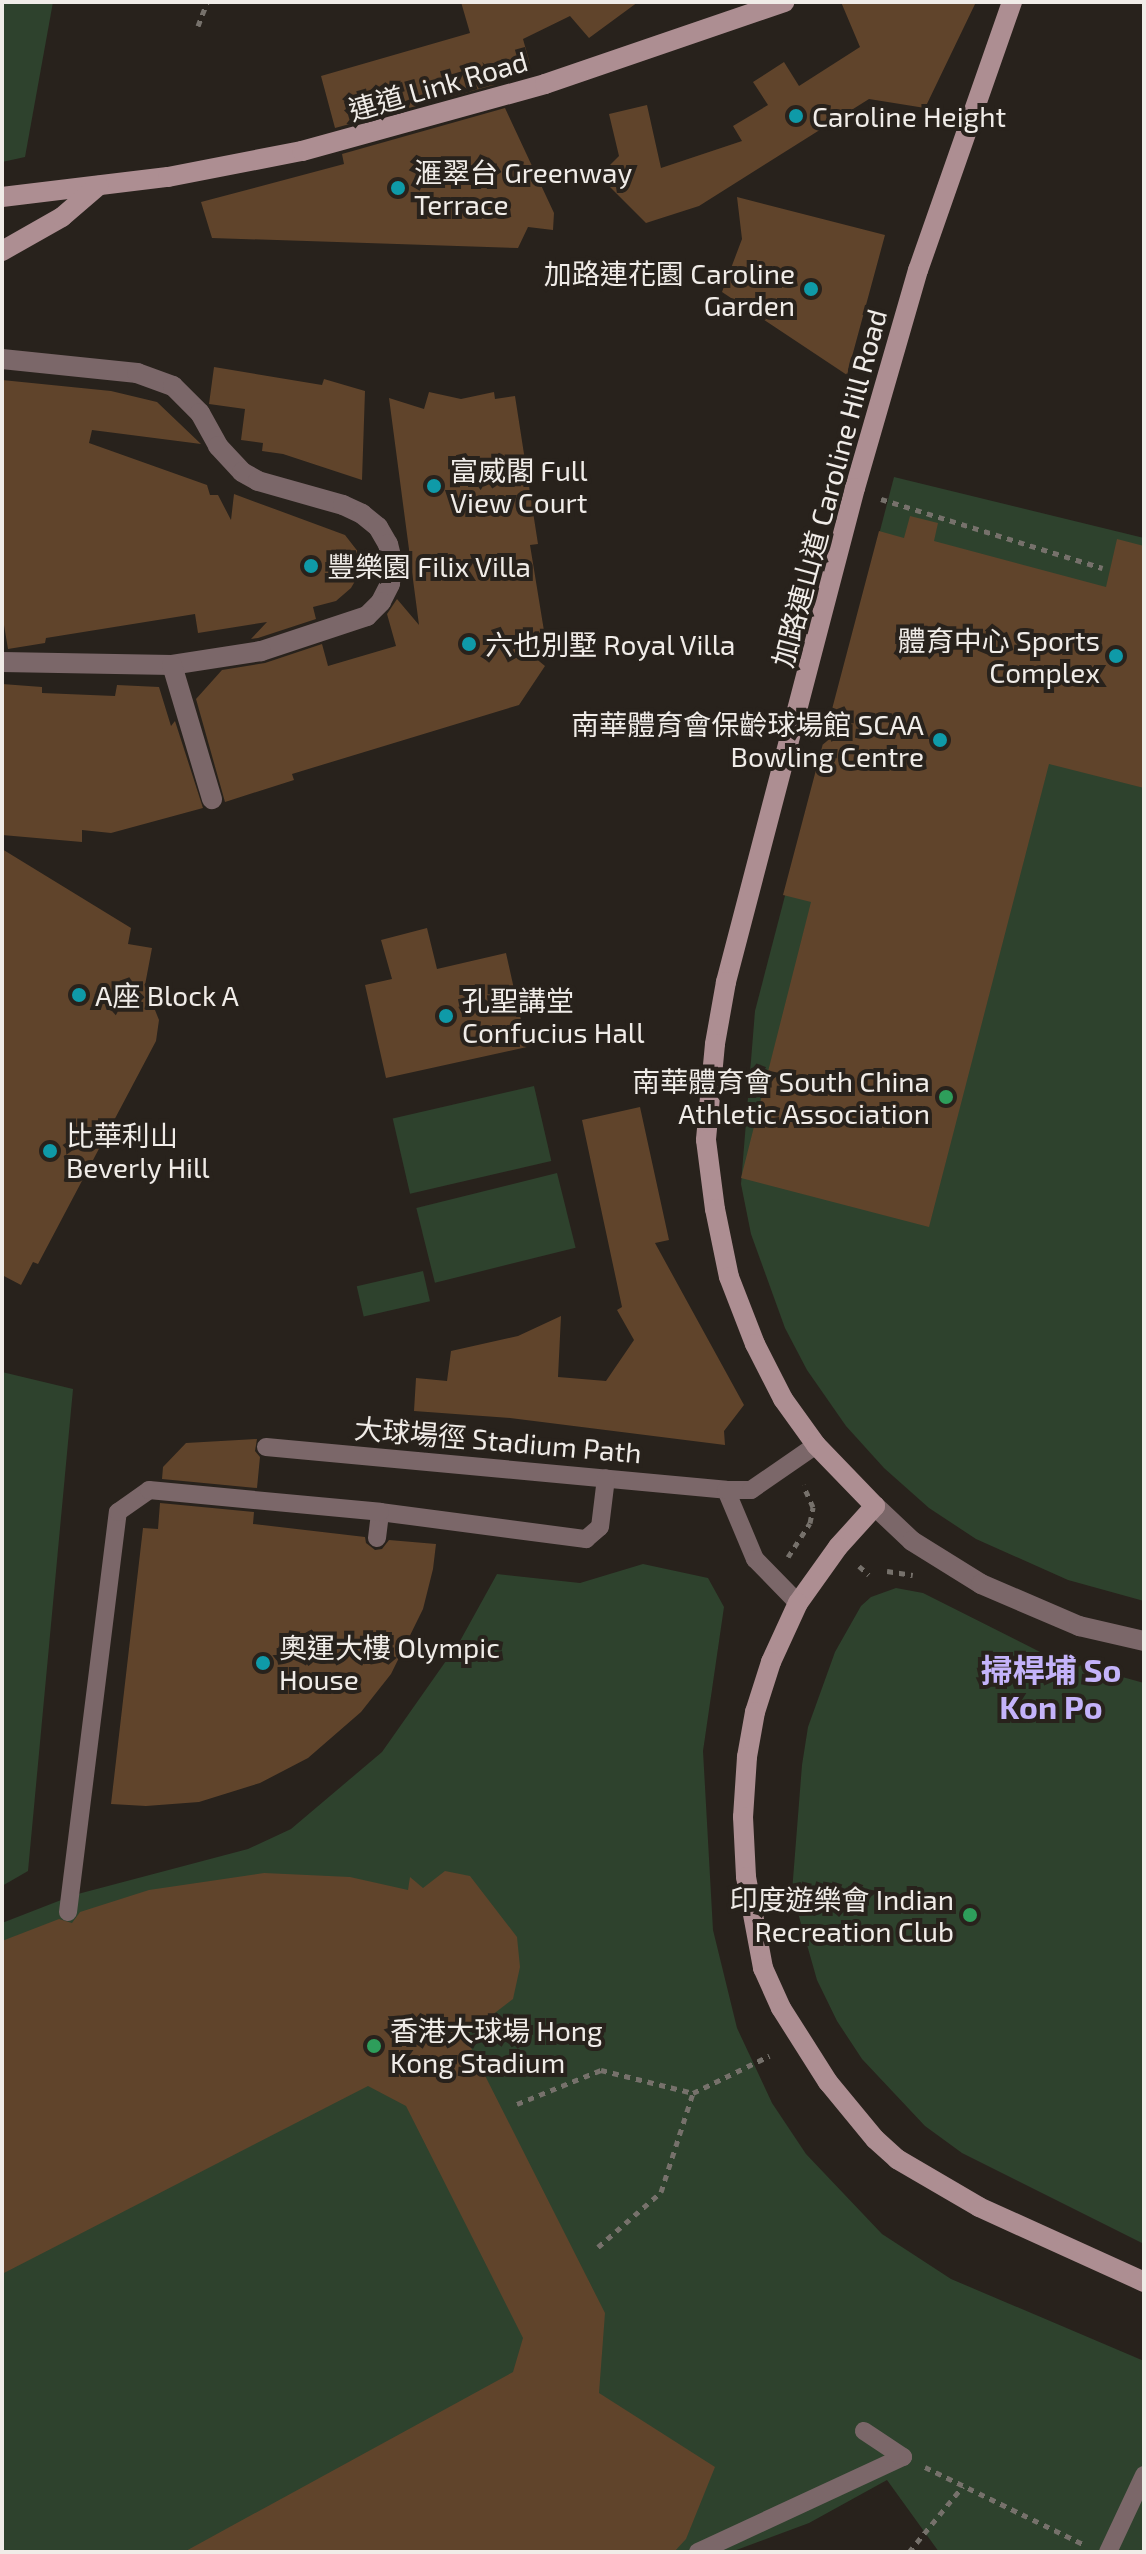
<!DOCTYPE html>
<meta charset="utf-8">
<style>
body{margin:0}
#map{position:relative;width:1146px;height:2554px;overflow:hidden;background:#28221c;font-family:"Exo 2","Noto Sans TC",sans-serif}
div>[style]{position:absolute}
.green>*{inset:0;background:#2e422d;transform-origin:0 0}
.building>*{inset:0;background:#60442b}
.path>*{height:5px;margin-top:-2.5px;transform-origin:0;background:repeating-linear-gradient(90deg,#76716b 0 6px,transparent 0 12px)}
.lane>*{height:18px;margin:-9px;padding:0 9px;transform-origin:9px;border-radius:9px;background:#7b6769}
.street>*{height:20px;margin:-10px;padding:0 10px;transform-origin:10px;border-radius:10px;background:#7b6769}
.secondary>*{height:20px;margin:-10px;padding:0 10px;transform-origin:10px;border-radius:10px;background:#ad8e92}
.dots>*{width:22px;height:22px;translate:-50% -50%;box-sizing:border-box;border:4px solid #28221c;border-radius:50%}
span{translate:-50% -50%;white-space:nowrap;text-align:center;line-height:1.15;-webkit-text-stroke:8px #28221c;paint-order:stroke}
.street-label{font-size:28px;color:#f0ece8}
.poi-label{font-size:28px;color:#f0ece8}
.left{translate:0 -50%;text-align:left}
.right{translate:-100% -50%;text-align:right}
.quarter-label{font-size:32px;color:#c4b3fa;font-weight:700}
.frame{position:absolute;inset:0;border:4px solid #f0ece8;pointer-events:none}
</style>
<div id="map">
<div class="green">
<div style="clip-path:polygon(2px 2px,53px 2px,25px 157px,2px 162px)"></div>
<div style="clip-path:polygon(894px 477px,1144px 538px,1144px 1601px,1068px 1580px,976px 1539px,929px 1508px,884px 1468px,846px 1426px,807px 1370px,785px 1328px,751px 1234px,741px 1184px,755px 1011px)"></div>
<div style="left:534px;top:1086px;width:77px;height:145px;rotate:77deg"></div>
<div style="left:557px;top:1173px;width:77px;height:145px;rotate:76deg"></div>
<div style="left:423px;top:1271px;width:31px;height:68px;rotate:77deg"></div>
<div style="clip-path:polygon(2px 1372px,73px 1389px,28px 1871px,2px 1886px)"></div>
<div style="clip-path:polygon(643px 1564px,708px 1578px,724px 1607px,703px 1751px,713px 1930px,737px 2028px,772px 2103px,806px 2154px,882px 2234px,951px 2279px,1144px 2361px,1144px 2552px,939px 2552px,887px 2480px,809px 2523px,731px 2552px,2px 2552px,2px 1923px,74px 1895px,248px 1849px,291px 1829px,382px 1752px,460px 1641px,497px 1574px,580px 1583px)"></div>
<div style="clip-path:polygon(896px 1588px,923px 1593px,1050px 1657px,1144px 1683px,1144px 2244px,962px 2153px,925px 2126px,862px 2059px,837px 2021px,817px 1980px,792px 1892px,802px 1765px,808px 1727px,835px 1652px,861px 1606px,871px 1597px)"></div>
</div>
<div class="building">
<div style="clip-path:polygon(461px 2px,638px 2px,589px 38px,570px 16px,523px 39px,530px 64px,495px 74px,482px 62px,494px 85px,335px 128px,321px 76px,470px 33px)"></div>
<div style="clip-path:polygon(841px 2px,976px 2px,925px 108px,869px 99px,699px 206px,646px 223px,599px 176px,619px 156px,609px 114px,647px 105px,661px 168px,742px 141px,733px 126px,768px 105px,753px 82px,784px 62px,799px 86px,860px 47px)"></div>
<div style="clip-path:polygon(505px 108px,554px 213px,553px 230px,528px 227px,518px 248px,212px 238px,201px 202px,344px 164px,342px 154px)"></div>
<div style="clip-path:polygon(737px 197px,885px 235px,847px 375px,722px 292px,742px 239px)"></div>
<div style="clip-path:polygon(214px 367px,322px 385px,324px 379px,365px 391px,362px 480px,283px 454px,262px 451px,263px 443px,241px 440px,245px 409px,209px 404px)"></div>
<div style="clip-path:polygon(2px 380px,111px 391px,157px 402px,201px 444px,92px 430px,89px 443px,207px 485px,210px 495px,218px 495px,231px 520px,234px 494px,345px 535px,359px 553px,358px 576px,351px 588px,336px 601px,313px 607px,316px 619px,258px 638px,251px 639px,267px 622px,198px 633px,195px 614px,46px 638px,45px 643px,8px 649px,2px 613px)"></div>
<div style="clip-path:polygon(429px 392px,461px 399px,494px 392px,495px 399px,515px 396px,538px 544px,530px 545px,545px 637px,534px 657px,545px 666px,519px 705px,292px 774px,294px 780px,225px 802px,196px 699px,222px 670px,265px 663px,322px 644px,328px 666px,396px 646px,387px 614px,397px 599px,419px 625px,389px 398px,424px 409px)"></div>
<div style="clip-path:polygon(910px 516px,938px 523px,934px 541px,1106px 587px,1117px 539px,1144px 546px,1144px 788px,1049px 764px,929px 1227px,741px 1178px,811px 902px,783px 895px,879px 531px,904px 538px)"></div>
<div style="clip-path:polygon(2px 684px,42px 687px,42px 693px,115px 696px,117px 685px,159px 687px,171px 726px,175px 721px,203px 808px,111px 833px,82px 830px,82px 842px,2px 835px)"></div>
<div style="clip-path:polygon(2px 849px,131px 928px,128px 944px,152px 948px,145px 985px,159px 1020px,156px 1041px,38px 1264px,33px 1262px,21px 1285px,2px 1275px)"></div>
<div style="clip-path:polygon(427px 928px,437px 969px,506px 953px,527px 1047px,386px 1078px,365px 985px,392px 979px,381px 940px)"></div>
<div style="clip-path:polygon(640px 1107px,669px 1240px,655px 1243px,744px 1405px,724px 1431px,725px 1445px,510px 1418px,414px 1411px,416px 1378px,447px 1381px,451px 1351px,518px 1336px,561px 1316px,558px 1377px,606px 1381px,634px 1340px,617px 1310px,622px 1307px,582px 1120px)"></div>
<div style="clip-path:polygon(257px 1439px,255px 1451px,260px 1457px,257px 1488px,162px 1479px,163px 1467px,186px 1443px)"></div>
<div style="clip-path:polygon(160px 1503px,254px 1512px,253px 1524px,365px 1537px,366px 1543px,375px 1550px,382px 1549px,389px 1540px,436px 1544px,433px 1569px,423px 1609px,391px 1674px,361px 1712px,308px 1758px,260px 1783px,199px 1802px,146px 1806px,111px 1804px,143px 1528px,158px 1529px)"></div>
<div style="clip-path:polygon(445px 1871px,470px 1876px,517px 1937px,520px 1967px,513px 1999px,465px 2036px,605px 2313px,599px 2393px,715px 2467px,686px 2539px,674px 2552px,184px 2552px,513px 2372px,523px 2338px,406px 2106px,368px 2086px,2px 2274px,2px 1941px,59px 1919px,72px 1923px,80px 1912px,149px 1890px,264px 1873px,350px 1877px,408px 1890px,410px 1877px,423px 1888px)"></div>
</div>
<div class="path">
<div style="left:198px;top:26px;width:26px;rotate:-69deg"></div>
<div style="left:881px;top:499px;width:232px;rotate:17.3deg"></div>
<div style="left:788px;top:1557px;width:40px;rotate:-57.1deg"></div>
<div style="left:810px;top:1523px;width:16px;rotate:-79deg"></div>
<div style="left:813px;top:1507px;width:24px;rotate:-114deg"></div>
<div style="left:859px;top:1566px;width:13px;rotate:42deg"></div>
<div style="left:887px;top:1571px;width:26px;rotate:9deg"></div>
<div style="left:517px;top:2104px;width:91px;rotate:-22deg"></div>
<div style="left:601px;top:2070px;width:95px;rotate:14deg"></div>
<div style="left:693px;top:2093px;width:85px;rotate:-26deg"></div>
<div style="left:598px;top:2247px;width:84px;rotate:-41.1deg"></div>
<div style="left:661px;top:2192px;width:104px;rotate:-72.1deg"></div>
<div style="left:925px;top:2467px;width:178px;rotate:26deg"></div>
<div style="left:909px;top:2552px;width:85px;rotate:-50.7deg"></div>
</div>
<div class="lane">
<div style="left:266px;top:1447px;width:462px;rotate:5.3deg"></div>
<div style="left:726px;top:1490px;width:75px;rotate:67.2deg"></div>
<div style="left:755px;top:1559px;width:62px;rotate:45.7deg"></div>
<div style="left:726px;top:1490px;width:25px"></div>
<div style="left:751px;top:1490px;width:79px;rotate:-34.7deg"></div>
<div style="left:377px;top:1538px;width:26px;rotate:-83deg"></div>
<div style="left:380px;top:1512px;width:208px;rotate:7.5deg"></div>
<div style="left:586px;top:1539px;width:18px;rotate:-41deg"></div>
<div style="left:600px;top:1527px;width:49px;rotate:-83deg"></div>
<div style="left:68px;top:1912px;width:403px;rotate:-82.9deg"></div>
<div style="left:118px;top:1512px;width:38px;rotate:-35deg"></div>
<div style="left:149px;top:1490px;width:232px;rotate:5.4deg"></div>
<div style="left:698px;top:2552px;width:226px;rotate:-24.9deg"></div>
<div style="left:903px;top:2457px;width:47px;rotate:-146.3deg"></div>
<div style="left:1108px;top:2552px;width:85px;rotate:-64.9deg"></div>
</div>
<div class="street">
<div style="left:2px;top:359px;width:136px;rotate:5.9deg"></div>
<div style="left:137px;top:373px;width:38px;rotate:20deg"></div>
<div style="left:173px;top:386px;width:38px;rotate:45deg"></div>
<div style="left:200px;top:413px;width:38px;rotate:61deg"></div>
<div style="left:218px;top:446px;width:35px;rotate:47deg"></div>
<div style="left:242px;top:472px;width:18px;rotate:29deg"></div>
<div style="left:258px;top:481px;width:88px;rotate:15.8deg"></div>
<div style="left:343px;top:505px;width:21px;rotate:25deg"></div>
<div style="left:362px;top:514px;width:21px;rotate:39deg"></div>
<div style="left:378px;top:527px;width:20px;rotate:60deg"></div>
<div style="left:388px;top:544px;width:21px;rotate:76deg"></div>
<div style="left:393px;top:564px;width:20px;rotate:99deg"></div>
<div style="left:390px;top:584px;width:20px;rotate:117deg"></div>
<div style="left:381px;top:602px;width:20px;rotate:135deg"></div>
<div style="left:367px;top:616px;width:112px;rotate:161.7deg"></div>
<div style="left:261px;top:651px;width:90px;rotate:171.1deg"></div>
<div style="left:172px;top:665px;width:170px;rotate:-179deg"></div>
<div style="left:172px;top:665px;width:140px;rotate:73.4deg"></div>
<div style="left:875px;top:1506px;width:51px;rotate:43.4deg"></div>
<div style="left:912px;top:1541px;width:81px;rotate:31.9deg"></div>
<div style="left:981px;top:1584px;width:107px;rotate:23.2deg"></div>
<div style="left:1079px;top:1626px;width:67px;rotate:13deg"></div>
</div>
<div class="secondary">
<div style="left:1012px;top:2px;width:284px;rotate:109.3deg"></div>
<div style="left:918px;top:270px;width:227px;rotate:106.1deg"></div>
<div style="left:855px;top:488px;width:511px;rotate:104.64deg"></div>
<div style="left:726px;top:982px;width:63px;rotate:100.1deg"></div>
<div style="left:715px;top:1044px;width:96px;rotate:95.4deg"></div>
<div style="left:706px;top:1140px;width:70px;rotate:82.6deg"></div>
<div style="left:715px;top:1209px;width:69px;rotate:78.4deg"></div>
<div style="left:729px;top:1277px;width:72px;rotate:68.8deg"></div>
<div style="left:755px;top:1344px;width:62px;rotate:63deg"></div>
<div style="left:783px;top:1399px;width:57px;rotate:54.3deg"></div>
<div style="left:816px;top:1445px;width:85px;rotate:46deg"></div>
<div style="left:875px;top:1506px;width:55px;rotate:132.1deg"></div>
<div style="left:838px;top:1547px;width:69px;rotate:125.5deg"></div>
<div style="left:798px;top:1603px;width:65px;rotate:114.6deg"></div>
<div style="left:771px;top:1662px;width:52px;rotate:107.7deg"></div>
<div style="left:755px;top:1712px;width:46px;rotate:100.1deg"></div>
<div style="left:747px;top:1757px;width:60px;rotate:93.8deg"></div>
<div style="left:743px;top:1817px;width:60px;rotate:87.1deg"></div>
<div style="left:746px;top:1877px;width:93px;rotate:79.4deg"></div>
<div style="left:763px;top:1968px;width:44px;rotate:65.8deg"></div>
<div style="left:781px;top:2008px;width:88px;rotate:57.6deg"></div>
<div style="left:828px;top:2082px;width:74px;rotate:50.5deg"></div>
<div style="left:875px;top:2139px;width:30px;rotate:42deg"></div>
<div style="left:897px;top:2159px;width:95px;rotate:30.3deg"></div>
<div style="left:979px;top:2207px;width:181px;rotate:24.4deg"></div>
<div style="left:2px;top:197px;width:167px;rotate:-6.9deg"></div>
<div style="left:168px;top:177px;width:136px;rotate:-11deg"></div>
<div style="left:302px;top:151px;width:252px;rotate:-15.4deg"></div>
<div style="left:545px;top:84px;width:253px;rotate:-18.9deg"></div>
<div style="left:2px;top:251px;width:69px;rotate:-29.5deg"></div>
<div style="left:62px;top:217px;width:48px;rotate:-40.7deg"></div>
</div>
<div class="dots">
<div style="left:796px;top:116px;background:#0f9aa8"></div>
<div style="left:398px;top:188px;background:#0f9aa8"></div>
<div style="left:811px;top:289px;background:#0f9aa8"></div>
<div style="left:434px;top:486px;background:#0f9aa8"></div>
<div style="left:311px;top:566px;background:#0f9aa8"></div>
<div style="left:469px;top:644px;background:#0f9aa8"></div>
<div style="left:1116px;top:656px;background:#0f9aa8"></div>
<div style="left:940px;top:740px;background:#0f9aa8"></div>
<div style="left:79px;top:995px;background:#0f9aa8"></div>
<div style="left:446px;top:1016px;background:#0f9aa8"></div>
<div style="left:946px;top:1097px;background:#2e9e5b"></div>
<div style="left:50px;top:1151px;background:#0f9aa8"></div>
<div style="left:263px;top:1663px;background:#0f9aa8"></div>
<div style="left:970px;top:1915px;background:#2e9e5b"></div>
<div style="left:374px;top:2046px;background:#2e9e5b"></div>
</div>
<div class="street-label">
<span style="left:438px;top:85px;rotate:-16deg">連道 Link Road</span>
<span style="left:829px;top:488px;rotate:-75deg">加路連山道 Caroline Hill Road</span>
<span style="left:498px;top:1440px;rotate:5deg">大球場徑 Stadium Path</span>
</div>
<div class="poi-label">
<span class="left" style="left:812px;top:116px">Caroline Height</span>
<span class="left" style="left:414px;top:188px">滙翠台 Greenway<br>Terrace</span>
<span class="right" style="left:795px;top:289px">加路連花園 Caroline<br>Garden</span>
<span class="left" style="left:450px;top:486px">富威閣 Full<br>View Court</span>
<span class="left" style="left:327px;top:566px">豐樂園 Filix Villa</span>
<span class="right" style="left:1100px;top:656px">體育中心 Sports<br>Complex</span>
<span class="left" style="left:485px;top:644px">六也別墅 Royal Villa</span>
<span class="right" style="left:924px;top:740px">南華體育會保齡球場館 SCAA<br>Bowling Centre</span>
<span class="left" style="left:95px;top:995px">A座 Block A</span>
<span class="left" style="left:462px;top:1016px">孔聖講堂<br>Confucius Hall</span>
<span class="right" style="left:930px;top:1097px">南華體育會 South China<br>Athletic Association</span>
<span class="left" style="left:66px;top:1151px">比華利山<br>Beverly Hill</span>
<span class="left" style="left:279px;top:1663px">奧運大樓 Olympic<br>House</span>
<span class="right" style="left:954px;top:1915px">印度遊樂會 Indian<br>Recreation Club</span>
<span class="left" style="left:390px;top:2046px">香港大球場 Hong<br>Kong Stadium</span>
</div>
<div class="quarter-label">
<span style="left:1051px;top:1688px">掃桿埔 So<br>Kon Po</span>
</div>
<div class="frame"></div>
</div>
